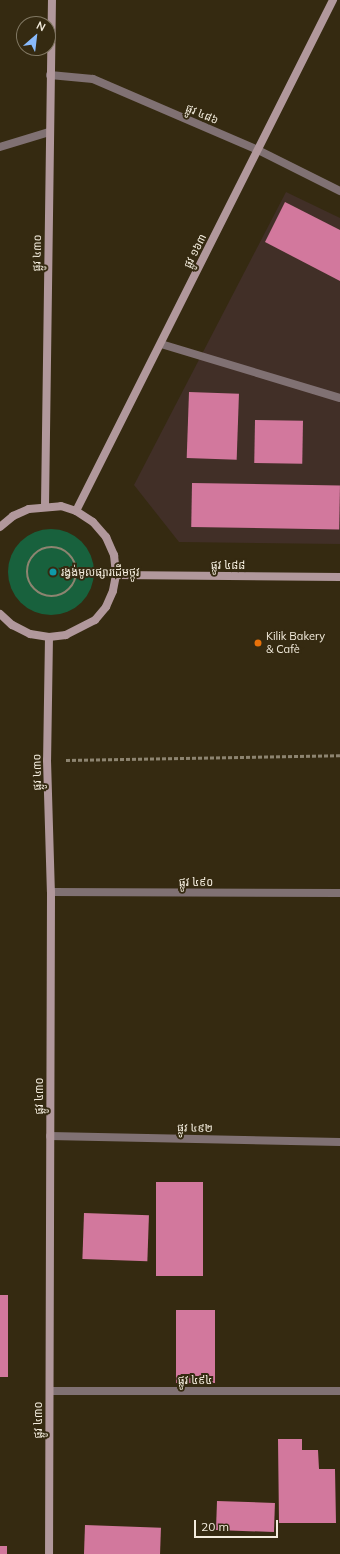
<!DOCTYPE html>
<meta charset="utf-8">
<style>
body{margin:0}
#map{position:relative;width:340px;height:1554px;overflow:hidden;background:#352a11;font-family:Mulish,"Noto Sans Khmer",sans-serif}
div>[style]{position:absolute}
.education>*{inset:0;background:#412f27}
.green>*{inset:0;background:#18613d}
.round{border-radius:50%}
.building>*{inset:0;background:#d2789d;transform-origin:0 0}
.path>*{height:2.5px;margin-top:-1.25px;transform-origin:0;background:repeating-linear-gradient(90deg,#8d8470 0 4px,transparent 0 6px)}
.path>.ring{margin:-1.25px;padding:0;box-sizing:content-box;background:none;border:2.5px solid #8d8470;border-radius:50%}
.lane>*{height:8px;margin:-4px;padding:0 4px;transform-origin:4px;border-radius:4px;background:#807173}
.street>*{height:8px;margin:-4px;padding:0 4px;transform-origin:4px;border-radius:4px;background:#807173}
.secondary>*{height:8px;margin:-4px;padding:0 4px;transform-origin:4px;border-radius:4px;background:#b1989c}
.dots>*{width:11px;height:11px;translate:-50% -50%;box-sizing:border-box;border:2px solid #352a11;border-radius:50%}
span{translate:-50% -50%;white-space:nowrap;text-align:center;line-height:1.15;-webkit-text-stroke:4px #352a11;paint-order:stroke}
.street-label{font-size:11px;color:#f3ecdd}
.poi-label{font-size:11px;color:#f3ecdd}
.left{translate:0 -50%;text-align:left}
.north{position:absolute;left:16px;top:16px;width:40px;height:40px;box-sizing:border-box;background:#352a11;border:1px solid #817863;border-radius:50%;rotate:28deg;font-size:11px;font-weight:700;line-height:16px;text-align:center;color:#f3ecdd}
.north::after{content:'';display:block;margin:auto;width:14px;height:18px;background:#89bafc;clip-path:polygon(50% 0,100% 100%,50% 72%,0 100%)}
.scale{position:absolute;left:194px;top:1520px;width:84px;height:18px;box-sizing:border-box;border:2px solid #f3ecdd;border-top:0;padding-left:5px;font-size:12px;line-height:14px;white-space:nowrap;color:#f3ecdd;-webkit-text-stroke:3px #352a11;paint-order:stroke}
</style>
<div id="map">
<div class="education">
<div style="clip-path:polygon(286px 192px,340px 218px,340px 544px,179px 542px,134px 485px)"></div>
</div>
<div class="green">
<div class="round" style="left:8px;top:529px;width:86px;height:86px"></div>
</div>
<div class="building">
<div style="clip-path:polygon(285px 202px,340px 230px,340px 281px,265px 242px)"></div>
<div style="left:189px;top:392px;width:50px;height:66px;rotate:2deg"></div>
<div style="left:255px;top:420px;width:48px;height:43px;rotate:1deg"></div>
<div style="left:192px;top:483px;width:148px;height:44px;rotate:1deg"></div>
<div style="left:156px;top:1182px;width:47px;height:94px"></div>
<div style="left:84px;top:1213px;width:65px;height:46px;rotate:2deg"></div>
<div style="left:0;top:1295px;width:8px;height:82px"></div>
<div style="left:176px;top:1310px;width:39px;height:73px"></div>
<div style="clip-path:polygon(278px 1439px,302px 1439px,302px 1450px,318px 1450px,319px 1469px,335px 1469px,336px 1523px,279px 1523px)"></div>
<div style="left:217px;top:1501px;width:58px;height:29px;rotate:2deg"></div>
<div style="left:85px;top:1525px;width:76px;height:29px;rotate:2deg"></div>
<div style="left:0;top:1546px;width:7px;height:8px"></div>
</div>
<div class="path">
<div class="ring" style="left:27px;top:547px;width:47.5px;height:47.5px"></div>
<div style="left:66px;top:760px;width:274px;rotate:-1deg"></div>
</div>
<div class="lane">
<div style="left:0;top:147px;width:51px;rotate:-17deg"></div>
<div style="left:161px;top:344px;width:187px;rotate:16.8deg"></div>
</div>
<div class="street">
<div style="left:50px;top:75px;width:43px;rotate:5.3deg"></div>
<div style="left:93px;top:79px;width:180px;rotate:23.3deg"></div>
<div style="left:258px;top:150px;width:92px;rotate:26.6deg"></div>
<div style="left:51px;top:892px;width:289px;rotate:0.2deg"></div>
<div style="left:50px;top:1136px;width:290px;rotate:1.2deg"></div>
<div style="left:50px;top:1391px;width:290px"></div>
</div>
<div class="secondary">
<div style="left:45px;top:506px;width:506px;rotate:-89.21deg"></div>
<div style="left:76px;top:511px;width:572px;rotate:-63.3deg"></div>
<div style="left:0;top:527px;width:17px;rotate:-40deg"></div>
<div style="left:13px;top:516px;width:17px;rotate:-24deg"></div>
<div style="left:29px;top:509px;width:32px;rotate:-5deg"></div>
<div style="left:61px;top:506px;width:16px;rotate:18deg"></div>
<div style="left:76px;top:511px;width:20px;rotate:33deg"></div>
<div style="left:93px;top:522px;width:20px;rotate:49deg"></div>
<div style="left:106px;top:537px;width:20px;rotate:66deg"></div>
<div style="left:114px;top:555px;width:20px;rotate:84deg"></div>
<div style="left:116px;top:575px;width:16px;rotate:101deg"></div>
<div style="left:113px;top:591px;width:17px;rotate:114deg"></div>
<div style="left:106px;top:607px;width:17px;rotate:130deg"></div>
<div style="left:95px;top:620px;width:33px;rotate:153deg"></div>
<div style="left:66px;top:635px;width:17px;rotate:173deg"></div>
<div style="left:49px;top:637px;width:19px;rotate:-171deg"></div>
<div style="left:30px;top:634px;width:20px;rotate:-153deg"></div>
<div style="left:12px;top:625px;width:16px;rotate:-137deg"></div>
<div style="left:116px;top:575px;width:224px;rotate:0.5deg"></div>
<div style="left:49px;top:637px;width:123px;rotate:90.9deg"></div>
<div style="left:47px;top:760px;width:132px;rotate:88.3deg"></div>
<div style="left:51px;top:892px;width:662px;rotate:90.17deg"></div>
</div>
<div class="dots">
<div style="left:53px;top:572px;background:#0f9aa8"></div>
<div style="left:258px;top:643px;background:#e8710a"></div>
</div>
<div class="street-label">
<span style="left:202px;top:114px;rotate:23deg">ផ្លូវ ៤៨៦</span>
<span style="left:195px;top:251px;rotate:-63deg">ផ្លូវ ១៦៣</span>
<span style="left:37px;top:253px;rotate:-89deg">ផ្លូវ ៤៣០</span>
<span style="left:228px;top:565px">ផ្លូវ ៤៨៨</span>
<span style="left:37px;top:772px;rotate:-91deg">ផ្លូវ ៤៣០</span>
<span style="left:196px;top:882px">ផ្លូវ ៤៩០</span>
<span style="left:39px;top:1096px;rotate:-90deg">ផ្លូវ ៤៣០</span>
<span style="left:195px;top:1128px;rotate:1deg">ផ្លូវ ៤៩២</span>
<span style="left:195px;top:1380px">ផ្លូវ ៤៩៤</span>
<span style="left:38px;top:1420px;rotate:-90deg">ផ្លូវ ៤៣០</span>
</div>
<div class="poi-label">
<span class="left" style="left:61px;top:572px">រង្វង់មូលផ្សារដើមថ្កូវ</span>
<span class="left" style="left:266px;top:643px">Kilik Bakery<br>&amp; Cafè</span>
</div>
<div class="north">N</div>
<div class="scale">20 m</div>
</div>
